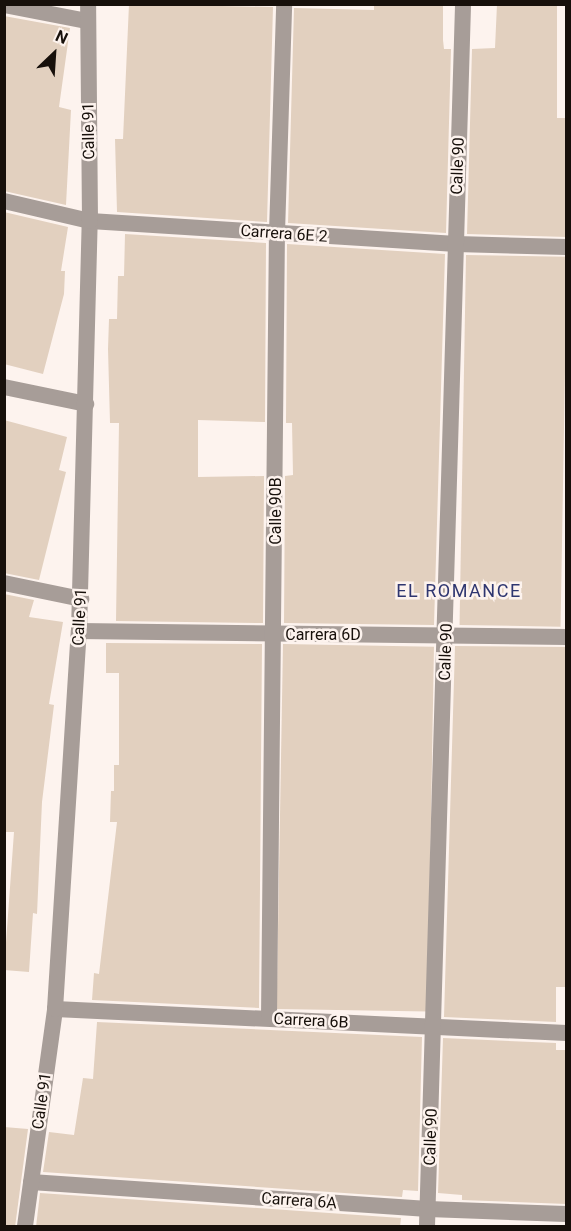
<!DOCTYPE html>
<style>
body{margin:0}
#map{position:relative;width:571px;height:1231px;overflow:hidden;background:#fdf3ee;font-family:Roboto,sans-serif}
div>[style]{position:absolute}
.building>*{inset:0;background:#e2d0bf;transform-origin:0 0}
.minor>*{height:16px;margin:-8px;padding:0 8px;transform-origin:8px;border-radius:8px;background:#a79d98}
span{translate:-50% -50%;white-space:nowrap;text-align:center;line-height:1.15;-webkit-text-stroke:5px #fdf3ee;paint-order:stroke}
.street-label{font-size:16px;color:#17100b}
.neighbourhood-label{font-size:18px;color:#2f3670;letter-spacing:1.5px}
.frame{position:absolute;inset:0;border:6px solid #17100b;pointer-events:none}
.north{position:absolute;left:24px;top:24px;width:60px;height:60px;-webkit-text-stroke:4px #fdf3ee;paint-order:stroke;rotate:25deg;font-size:16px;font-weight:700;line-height:24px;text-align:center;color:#17100b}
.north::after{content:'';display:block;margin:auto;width:21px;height:27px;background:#17100b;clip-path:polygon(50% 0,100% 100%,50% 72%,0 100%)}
</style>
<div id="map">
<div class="building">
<div style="clip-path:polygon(129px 4px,273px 7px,267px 222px,117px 212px,115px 139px,123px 139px)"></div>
<div style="clip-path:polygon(374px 4px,443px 4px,443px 40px,444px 49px,451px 49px,446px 233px,288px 223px,294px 8px,374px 10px)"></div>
<div style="clip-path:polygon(497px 4px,557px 4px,557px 118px,567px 118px,567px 237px,467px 234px,472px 49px,495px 48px)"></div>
<div style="clip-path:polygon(4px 16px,70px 28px,59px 107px,71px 110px,66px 205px,4px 191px)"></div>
<div style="clip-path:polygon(4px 212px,68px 227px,61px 271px,65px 271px,64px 294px,43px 374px,4px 364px)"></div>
<div style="clip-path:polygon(125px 234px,266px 243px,265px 422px,198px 420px,198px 477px,264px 476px,263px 623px,116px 621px,119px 423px,110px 423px,108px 349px,109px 319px,117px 319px,118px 276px,124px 276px)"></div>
<div style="clip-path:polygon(287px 244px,445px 254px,434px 625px,284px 623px,285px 476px,293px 475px,292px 423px,286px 423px)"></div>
<div style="left:466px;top:255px;width:101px;height:370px;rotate:1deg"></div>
<div style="clip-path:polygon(4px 420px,67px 437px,59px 470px,66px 472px,39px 580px,4px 573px)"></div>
<div style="clip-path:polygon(4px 594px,34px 600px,29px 617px,63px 622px,49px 704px,54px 705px,42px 802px,37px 914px,33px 913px,29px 972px,4px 970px,14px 832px,4px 832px)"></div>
<div style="clip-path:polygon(106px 643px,262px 644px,259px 1008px,92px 1000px,94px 973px,99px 974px,117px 822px,110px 822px,111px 791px,114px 791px,114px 765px,119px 765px,119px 673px,106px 673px)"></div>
<div style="left:283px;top:644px;width:151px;height:365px;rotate:1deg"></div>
<div style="clip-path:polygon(455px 646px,567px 647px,567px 987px,556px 987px,556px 1022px,444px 1017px)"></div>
<div style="clip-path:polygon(97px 1022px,422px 1037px,418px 1191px,403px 1190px,402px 1197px,43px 1172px,49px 1132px,74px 1135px,83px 1078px,93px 1079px)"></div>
<div style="clip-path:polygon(443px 1038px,556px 1043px,556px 1050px,567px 1050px,567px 1204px,462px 1200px,462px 1195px,438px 1193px)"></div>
<div style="clip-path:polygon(4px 1127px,28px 1129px,15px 1227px,4px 1227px)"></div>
<div style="clip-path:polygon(40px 1193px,401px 1218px,400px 1227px,36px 1227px)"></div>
</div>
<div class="minor">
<div style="left:4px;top:5px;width:85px;rotate:10.9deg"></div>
<div style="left:4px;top:201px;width:88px;rotate:13.1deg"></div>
<div style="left:90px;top:221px;width:367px;rotate:3.6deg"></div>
<div style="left:456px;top:244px;width:110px;rotate:1.6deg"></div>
<div style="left:4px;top:387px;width:84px;rotate:11.7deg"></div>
<div style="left:4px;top:583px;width:79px;rotate:11.7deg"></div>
<div style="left:79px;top:631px;width:487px;rotate:0.7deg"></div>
<div style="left:55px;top:1009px;width:512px;rotate:2.69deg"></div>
<div style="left:269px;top:1018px;width:785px;rotate:-89.42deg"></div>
<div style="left:277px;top:233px;width:229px;rotate:-88.2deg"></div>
<div style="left:31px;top:1182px;width:398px;rotate:3.9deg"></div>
<div style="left:428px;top:1209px;width:138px;rotate:2.1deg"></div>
<div style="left:25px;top:1226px;width:219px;rotate:-82.1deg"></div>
<div style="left:55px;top:1009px;width:379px;rotate:-86.4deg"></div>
<div style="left:79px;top:631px;width:410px;rotate:-88.5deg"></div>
<div style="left:90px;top:221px;width:217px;rotate:-90.5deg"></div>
<div style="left:427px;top:1226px;width:1223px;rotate:-88.31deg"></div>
</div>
<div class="street-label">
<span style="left:89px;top:131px;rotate:-91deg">Calle 91</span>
<span style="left:458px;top:166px;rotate:-88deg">Calle 90</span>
<span style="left:284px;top:234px;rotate:4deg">Carrera 6E 2</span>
<span style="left:276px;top:511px;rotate:-90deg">Calle 90B</span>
<span style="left:80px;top:617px;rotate:-87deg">Calle 91</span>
<span style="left:323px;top:635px">Carrera 6D</span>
<span style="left:446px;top:652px;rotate:-88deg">Calle 90</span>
<span style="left:311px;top:1021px;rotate:3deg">Carrera 6B</span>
<span style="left:42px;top:1101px;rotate:-82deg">Calle 91</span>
<span style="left:431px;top:1137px;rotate:-88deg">Calle 90</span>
<span style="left:299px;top:1201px;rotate:4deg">Carrera 6A</span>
</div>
<div class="neighbourhood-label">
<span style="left:459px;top:591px">EL ROMANCE</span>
</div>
<div class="frame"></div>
<div class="north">N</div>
</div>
